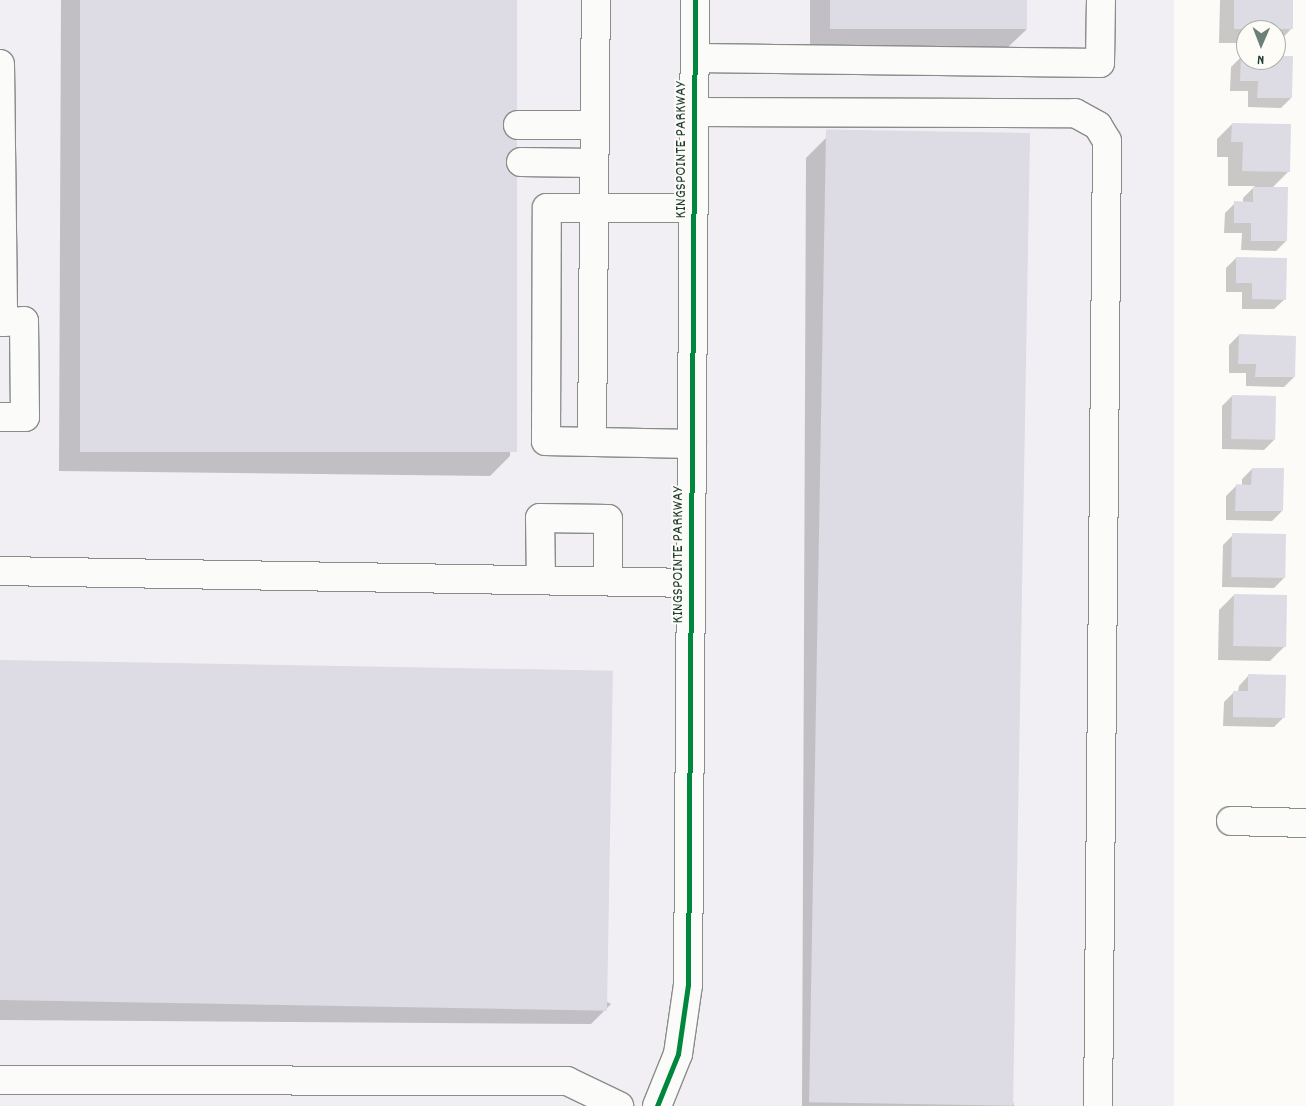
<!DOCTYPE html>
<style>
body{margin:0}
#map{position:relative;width:1306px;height:1106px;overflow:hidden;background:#fcfbf8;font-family:Dekko,sans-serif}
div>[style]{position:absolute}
.built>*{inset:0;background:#f2eff4;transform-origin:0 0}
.shadow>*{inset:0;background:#0003}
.building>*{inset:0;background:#dddbe3;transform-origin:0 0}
.roads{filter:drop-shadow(1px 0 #888d8a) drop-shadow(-1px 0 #888d8a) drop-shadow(0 1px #888d8a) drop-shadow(0 -1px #888d8a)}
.minor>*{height:28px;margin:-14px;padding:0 14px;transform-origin:14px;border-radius:14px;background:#fbfbf9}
.cycleway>*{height:5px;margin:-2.5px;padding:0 2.5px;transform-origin:2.5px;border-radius:2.5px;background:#00873e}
span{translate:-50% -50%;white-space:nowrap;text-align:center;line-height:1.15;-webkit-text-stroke:4px #fdfcf7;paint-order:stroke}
.street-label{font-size:16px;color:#1f3d34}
.north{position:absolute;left:1236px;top:20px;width:50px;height:50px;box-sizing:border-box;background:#fdfcf7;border:1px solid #a4b0a9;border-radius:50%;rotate:181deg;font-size:14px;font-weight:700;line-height:20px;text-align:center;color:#1f3d34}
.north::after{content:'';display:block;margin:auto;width:18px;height:22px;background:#6c8079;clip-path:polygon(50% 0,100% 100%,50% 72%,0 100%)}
</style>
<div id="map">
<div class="built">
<div style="left:0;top:0;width:1174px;height:1106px"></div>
</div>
<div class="shadow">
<div style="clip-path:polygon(61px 0,516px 0,510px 456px,490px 476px,59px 471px)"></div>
<div style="clip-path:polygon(810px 0,1026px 0,1026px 30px,1005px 50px,810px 48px)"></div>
<div style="clip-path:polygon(1292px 0,1292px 28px,1277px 44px,1276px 30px,1246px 30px,1246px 43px,1219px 43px,1220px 0)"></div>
<div style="clip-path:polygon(1241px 57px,1246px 57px,1246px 60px,1276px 60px,1276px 57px,1291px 98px,1281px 108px,1248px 107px,1248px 91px,1230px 91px,1231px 67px)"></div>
<div style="clip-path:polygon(1232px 124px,1289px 171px,1272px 188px,1286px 241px,1276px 251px,1241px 250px,1242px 233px,1224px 233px,1225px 213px,1235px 203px,1243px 203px,1243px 198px,1255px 186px,1228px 186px,1228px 157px,1217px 157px,1217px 139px)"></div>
<div style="clip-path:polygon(826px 138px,1014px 1106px,802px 1106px,806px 158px)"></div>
<div style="clip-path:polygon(1236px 258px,1285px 299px,1274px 309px,1242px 309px,1242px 292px,1226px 292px,1226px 268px)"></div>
<div style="clip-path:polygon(1239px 335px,1294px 377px,1284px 387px,1246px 386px,1246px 373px,1229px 373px,1229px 345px)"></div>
<div style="clip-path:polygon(1232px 396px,1274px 440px,1264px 450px,1222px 449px,1222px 406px)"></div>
<div style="clip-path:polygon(1252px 469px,1282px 511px,1272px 521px,1226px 520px,1226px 496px,1236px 486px,1242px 486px,1242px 479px)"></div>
<div style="clip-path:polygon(1233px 535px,1284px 578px,1274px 588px,1222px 587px,1223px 545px)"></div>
<div style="clip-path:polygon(1234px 595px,1285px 646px,1270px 661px,1218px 660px,1219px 610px)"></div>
<div style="clip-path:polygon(0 662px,611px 1004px,591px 1024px,0 1020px)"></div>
<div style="clip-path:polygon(1249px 675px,1284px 717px,1274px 727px,1223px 726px,1224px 702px,1234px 692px,1238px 692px,1239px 686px)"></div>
</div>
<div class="building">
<div style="left:80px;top:0;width:437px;height:452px"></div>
<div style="left:830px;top:0;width:197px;height:29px"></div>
<div style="left:1234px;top:0;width:59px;height:29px"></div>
<div style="clip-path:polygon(1241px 55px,1246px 56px,1246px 60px,1276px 60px,1276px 56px,1293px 56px,1292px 98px,1257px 98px,1258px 81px,1240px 81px)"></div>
<div style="clip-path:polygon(1232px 123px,1291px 124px,1290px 172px,1242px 171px,1243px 142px,1231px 142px)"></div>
<div style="left:1030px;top:133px;width:973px;height:204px;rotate:91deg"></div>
<div style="clip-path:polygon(1253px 187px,1288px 187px,1287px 241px,1251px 241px,1251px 223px,1234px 223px,1234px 201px,1253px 202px)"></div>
<div style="clip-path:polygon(1236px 257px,1287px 258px,1286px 300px,1252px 299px,1252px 283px,1236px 283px)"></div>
<div style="clip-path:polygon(1239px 334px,1296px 336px,1295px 377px,1255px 377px,1256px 364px,1238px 364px)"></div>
<div style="left:1232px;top:395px;width:44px;height:44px;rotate:1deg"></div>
<div style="clip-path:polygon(1252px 468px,1284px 468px,1283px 511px,1235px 511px,1236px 484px,1251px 485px)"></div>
<div style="left:1232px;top:533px;width:54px;height:44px;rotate:1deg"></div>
<div style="left:1234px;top:594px;width:53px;height:52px;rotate:1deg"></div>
<div style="left:0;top:660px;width:613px;height:340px;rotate:1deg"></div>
<div style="clip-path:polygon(1248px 674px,1286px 675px,1285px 718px,1233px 717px,1233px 691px,1248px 691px)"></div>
</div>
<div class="roads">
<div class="minor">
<div style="left:695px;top:58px;width:405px;rotate:0.7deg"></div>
<div style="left:1100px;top:63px;width:63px;rotate:-89.1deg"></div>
<div style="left:0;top:64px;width:258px;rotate:89.3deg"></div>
<div style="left:695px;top:112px;width:380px;rotate:0.2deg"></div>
<div style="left:1075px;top:113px;width:26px;rotate:29deg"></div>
<div style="left:1098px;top:126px;width:17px;rotate:59deg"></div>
<div style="left:1107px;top:141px;width:965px;rotate:90.53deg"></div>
<div style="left:518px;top:125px;width:77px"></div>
<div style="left:521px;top:162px;width:73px;rotate:0.8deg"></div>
<div style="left:0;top:322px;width:24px;rotate:-2deg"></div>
<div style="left:24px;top:321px;width:96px;rotate:89.4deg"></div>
<div style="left:25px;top:417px;width:25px;rotate:180deg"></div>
<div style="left:592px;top:442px;width:442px;rotate:-89.5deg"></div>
<div style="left:692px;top:444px;width:146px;rotate:-178.8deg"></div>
<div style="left:546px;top:441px;width:233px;rotate:-89.8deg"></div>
<div style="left:547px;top:208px;width:147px"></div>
<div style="left:0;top:571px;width:691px;rotate:0.99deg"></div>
<div style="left:541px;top:580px;width:62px;rotate:-90.9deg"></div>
<div style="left:540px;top:518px;width:68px;rotate:0.8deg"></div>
<div style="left:608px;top:519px;width:62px;rotate:90deg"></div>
<div style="left:1231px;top:821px;width:75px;rotate:1.5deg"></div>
<div style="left:0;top:1080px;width:567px;rotate:0.1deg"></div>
<div style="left:567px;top:1081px;width:58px;rotate:25.7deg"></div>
<div style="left:657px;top:1106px;width:56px;rotate:-68deg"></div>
<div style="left:678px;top:1054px;width:70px;rotate:-81.8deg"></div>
<div style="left:688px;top:985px;width:985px;rotate:-89.59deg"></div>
</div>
</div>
<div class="cycleway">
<div style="left:657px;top:1106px;width:56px;rotate:-68deg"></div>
<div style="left:678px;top:1054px;width:70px;rotate:-81.8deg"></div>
<div style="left:688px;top:985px;width:985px;rotate:-89.59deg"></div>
</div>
<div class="street-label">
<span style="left:682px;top:150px;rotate:-90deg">KINGSPOINTE PARKWAY</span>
<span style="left:679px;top:555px;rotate:-90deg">KINGSPOINTE PARKWAY</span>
</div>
<div class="north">N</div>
</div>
